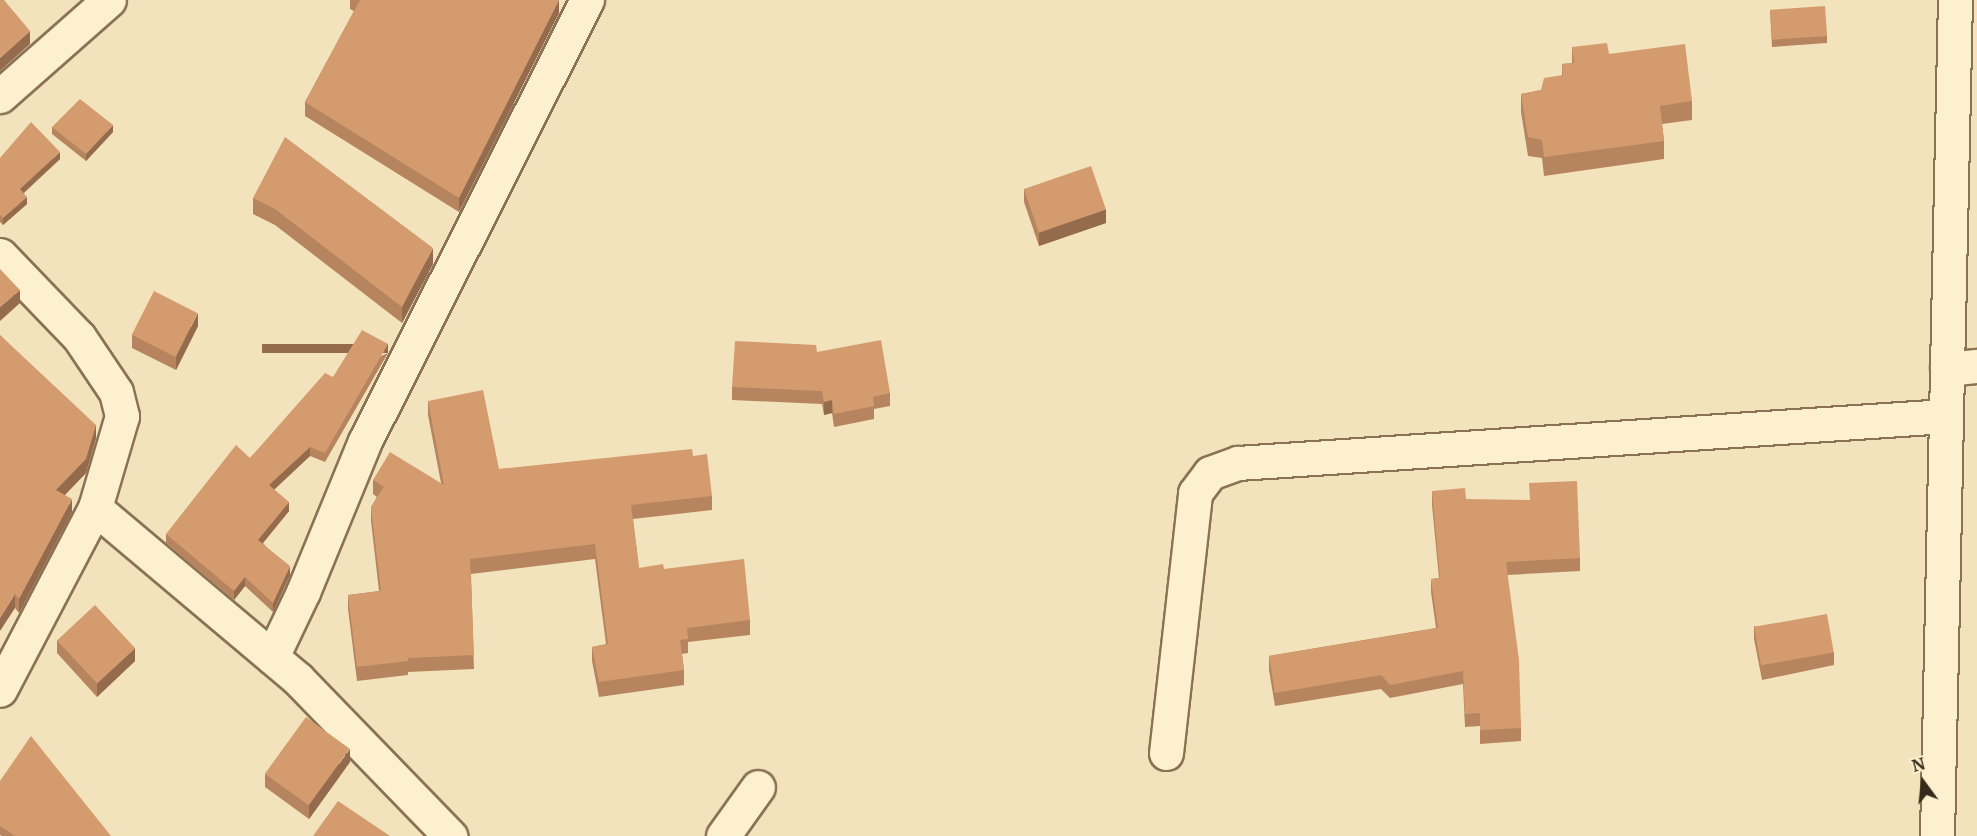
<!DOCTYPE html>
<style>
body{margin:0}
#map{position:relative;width:1977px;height:836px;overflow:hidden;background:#f2e3bc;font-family:Merriweather,serif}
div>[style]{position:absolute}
.roads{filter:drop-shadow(2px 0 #8b7254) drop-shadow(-2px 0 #8b7254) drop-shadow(0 2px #8b7254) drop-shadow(0 -2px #8b7254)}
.street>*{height:33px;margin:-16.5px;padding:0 16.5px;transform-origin:16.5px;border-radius:16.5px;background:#fcf0cf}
.wall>*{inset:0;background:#b6855f}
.shaded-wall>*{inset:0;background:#946c4d;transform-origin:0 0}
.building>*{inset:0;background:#d49b6e;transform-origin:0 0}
span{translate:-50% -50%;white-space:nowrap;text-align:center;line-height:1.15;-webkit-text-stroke:5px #f9edcc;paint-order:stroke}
.north{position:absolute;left:1893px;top:752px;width:60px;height:60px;-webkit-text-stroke:4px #f9edcc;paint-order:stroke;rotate:345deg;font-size:16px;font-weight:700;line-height:24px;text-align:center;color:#382a1a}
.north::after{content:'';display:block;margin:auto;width:21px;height:27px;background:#382a1a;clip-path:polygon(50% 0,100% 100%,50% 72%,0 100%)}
</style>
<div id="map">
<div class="roads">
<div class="street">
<div style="left:0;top:96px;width:145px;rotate:-41.4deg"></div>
<div style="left:0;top:255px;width:114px;rotate:46.1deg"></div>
<div style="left:79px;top:337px;width:66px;rotate:56.1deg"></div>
<div style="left:116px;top:392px;width:25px;rotate:76deg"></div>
<div style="left:122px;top:416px;width:96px;rotate:106.4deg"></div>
<div style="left:95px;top:508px;width:205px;rotate:117.6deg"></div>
<div style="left:1947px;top:369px;width:30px;rotate:-6deg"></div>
<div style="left:95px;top:508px;width:265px;rotate:40.1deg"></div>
<div style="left:298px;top:679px;width:219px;rotate:45.9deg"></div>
<div style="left:272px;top:657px;width:72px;rotate:-64.5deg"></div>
<div style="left:303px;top:592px;width:163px;rotate:-67.7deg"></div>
<div style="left:365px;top:441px;width:494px;rotate:-63.3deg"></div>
<div style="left:1166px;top:753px;width:262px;rotate:-83.6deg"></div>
<div style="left:1195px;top:493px;width:25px;rotate:-53deg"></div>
<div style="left:1210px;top:473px;width:30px;rotate:-20deg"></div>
<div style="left:1238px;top:463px;width:709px;rotate:-3.8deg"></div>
<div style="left:723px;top:836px;width:60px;rotate:-54.5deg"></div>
<div style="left:1937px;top:836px;width:836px;rotate:-88.77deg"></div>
</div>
</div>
<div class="wall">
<div style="clip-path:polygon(350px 0,559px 0,559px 13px,459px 212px,305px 116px,305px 102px,354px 11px,350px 9px)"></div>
<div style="clip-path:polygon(1770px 10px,1827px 36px,1827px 43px,1772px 47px)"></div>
<div style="clip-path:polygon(1572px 47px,1609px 54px,1692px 101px,1692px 120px,1662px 124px,1664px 141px,1664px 159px,1544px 176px,1542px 158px,1528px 156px,1521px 112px,1521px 94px,1541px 90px,1562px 75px,1562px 64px,1572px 63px)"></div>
<div style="clip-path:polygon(52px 127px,113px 132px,86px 161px,52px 134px)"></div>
<div style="clip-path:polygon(0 158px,60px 159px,24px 193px,27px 204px,3px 225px,0 222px)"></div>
<div style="clip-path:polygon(1024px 189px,1106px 223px,1039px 246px,1024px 202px)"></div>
<div style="clip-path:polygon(253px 198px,433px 264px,402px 323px,275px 225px,253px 214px)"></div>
<div style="clip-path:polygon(198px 326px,176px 370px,132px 348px,132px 335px)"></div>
<div style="clip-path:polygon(0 335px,96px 438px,86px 473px,65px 495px,72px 512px,19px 613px,15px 608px)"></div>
<div style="clip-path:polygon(817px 352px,890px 393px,890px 406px,874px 409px,874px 419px,834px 427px,832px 413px,824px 415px,822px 404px,732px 400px,732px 387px)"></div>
<div style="clip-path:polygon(388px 353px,325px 462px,310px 456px,274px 490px,289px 511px,263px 543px,290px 575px,273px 612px,245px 586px,234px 600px,166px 543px,166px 534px,250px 458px,333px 377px)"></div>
<div style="clip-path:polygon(428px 401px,499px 469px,693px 456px,712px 496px,712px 510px,633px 519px,639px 568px,664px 569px,750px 620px,750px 635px,688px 642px,688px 653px,682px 654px,684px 670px,684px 685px,599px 697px,592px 661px,592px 647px,606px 644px,595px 559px,471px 574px,474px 669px,408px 672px,408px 675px,357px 681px,348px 609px,348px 595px,379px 591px,371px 521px,371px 507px,377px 497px,373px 494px,373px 480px,441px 483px,428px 415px)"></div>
<div style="clip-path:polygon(1432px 491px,1466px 499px,1580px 558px,1580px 571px,1507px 575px,1521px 728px,1521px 741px,1480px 744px,1480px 726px,1465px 727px,1463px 684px,1390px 698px,1381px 689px,1275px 706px,1269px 670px,1269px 656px,1436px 628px,1431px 592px,1431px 579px,1439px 578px,1432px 505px)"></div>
<div style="clip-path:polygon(1754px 626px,1834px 652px,1834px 665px,1762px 680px,1754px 639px)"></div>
<div style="clip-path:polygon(57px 640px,135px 661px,97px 697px,57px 653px)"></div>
<div style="clip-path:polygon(350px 762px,309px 819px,265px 787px,265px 774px)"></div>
<div style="clip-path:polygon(0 781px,111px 836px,2px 836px,0 835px)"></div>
</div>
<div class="shaded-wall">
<div style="clip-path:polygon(559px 0,559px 13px,459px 212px,459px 198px)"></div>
<div style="clip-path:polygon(30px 31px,30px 44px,0 71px,0 58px)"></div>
<div style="clip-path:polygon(113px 125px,113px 132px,86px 161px,86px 154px)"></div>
<div style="clip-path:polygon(60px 152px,60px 159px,20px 196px,20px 189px)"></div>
<div style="clip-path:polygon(27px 197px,27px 204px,3px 225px,3px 218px)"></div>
<div style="clip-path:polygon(1106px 209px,1106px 223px,1039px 246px,1039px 233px)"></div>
<div style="clip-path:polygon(433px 248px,433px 264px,402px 323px,402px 307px)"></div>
<div style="clip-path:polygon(20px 290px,20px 303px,0 321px,0 307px)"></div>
<div style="clip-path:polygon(198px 313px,198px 326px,176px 370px,176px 357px)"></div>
<div style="left:388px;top:344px;width:9px;height:126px;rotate:90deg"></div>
<div style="clip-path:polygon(832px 400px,832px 413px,824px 415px,824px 402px)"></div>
<div style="clip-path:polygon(96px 425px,96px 438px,86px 473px,56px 504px,56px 490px)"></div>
<div style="clip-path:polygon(310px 447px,310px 456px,269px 494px,269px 485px)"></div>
<div style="clip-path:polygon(72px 499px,72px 512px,19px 613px,19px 599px)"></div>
<div style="clip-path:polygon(289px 502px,289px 511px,258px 549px,258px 540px)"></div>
<div style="clip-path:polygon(290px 566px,290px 575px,273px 612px,273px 603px)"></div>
<div style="clip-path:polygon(245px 577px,245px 586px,234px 600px,234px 591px)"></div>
<div style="clip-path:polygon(15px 594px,15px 608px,0 631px,0 618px)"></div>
<div style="clip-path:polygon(135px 648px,135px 661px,97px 697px,97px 683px)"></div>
<div style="clip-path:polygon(350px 749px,350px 762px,309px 819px,309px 805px)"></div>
</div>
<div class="building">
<div style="clip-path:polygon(0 0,4px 0,30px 31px,0 58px)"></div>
<div style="clip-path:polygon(360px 0,559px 0,459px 198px,305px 102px)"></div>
<div style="left:1825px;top:6px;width:30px;height:55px;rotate:86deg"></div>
<div style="clip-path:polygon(1607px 43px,1609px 54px,1685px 44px,1692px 101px,1660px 106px,1664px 141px,1544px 157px,1542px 140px,1528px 137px,1521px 94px,1541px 90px,1544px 78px,1563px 75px,1562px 64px,1574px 63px,1572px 47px)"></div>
<div style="clip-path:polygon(80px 99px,113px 125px,86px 154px,52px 127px)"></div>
<div style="clip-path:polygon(31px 122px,60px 152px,20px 189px,27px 197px,3px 218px,0 215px,0 158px)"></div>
<div style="clip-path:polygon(285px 137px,433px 248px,402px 307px,275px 209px,253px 198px)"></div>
<div style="left:1091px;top:166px;width:46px;height:71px;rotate:71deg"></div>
<div style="clip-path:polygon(0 269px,20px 290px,0 307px)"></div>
<div style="left:154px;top:291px;width:49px;height:49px;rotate:27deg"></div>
<div style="clip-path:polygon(362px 330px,388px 344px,325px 453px,310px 447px,269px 485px,289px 502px,258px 540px,290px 566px,273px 603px,245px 577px,234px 591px,166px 534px,236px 445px,250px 458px,325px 373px,333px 377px)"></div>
<div style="clip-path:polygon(0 335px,96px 425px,86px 459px,56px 490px,72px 499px,19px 599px,15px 594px,0 618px)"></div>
<div style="clip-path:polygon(881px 340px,890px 393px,873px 397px,874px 406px,834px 414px,832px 400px,824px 402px,822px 391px,732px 387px,735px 341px,816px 345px,817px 352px)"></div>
<div style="clip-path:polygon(483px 390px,499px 469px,692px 449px,693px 456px,707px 454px,712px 496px,631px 505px,639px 568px,663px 564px,664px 569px,744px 559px,750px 620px,687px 628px,688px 639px,680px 640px,684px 670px,599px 682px,592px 647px,608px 644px,595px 544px,470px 559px,474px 655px,408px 658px,408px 661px,357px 667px,348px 595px,381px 591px,371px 507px,384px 487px,373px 480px,390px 452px,444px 485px,428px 401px)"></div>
<div style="clip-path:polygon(1577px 481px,1580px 558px,1506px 562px,1519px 660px,1521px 728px,1480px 730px,1480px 713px,1465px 714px,1463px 671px,1390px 685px,1381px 675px,1275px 693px,1269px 656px,1438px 628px,1431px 579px,1440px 578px,1432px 491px,1465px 488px,1466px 499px,1530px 500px,1529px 483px)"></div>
<div style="left:95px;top:605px;width:59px;height:52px;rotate:47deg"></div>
<div style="left:1827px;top:614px;width:39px;height:74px;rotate:80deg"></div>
<div style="left:306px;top:717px;width:54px;height:70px;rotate:36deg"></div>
<div style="clip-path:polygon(31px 736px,111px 836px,15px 836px,0 826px,0 781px)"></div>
<div style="clip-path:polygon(338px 801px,390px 836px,313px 836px)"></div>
</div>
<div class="north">N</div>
</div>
